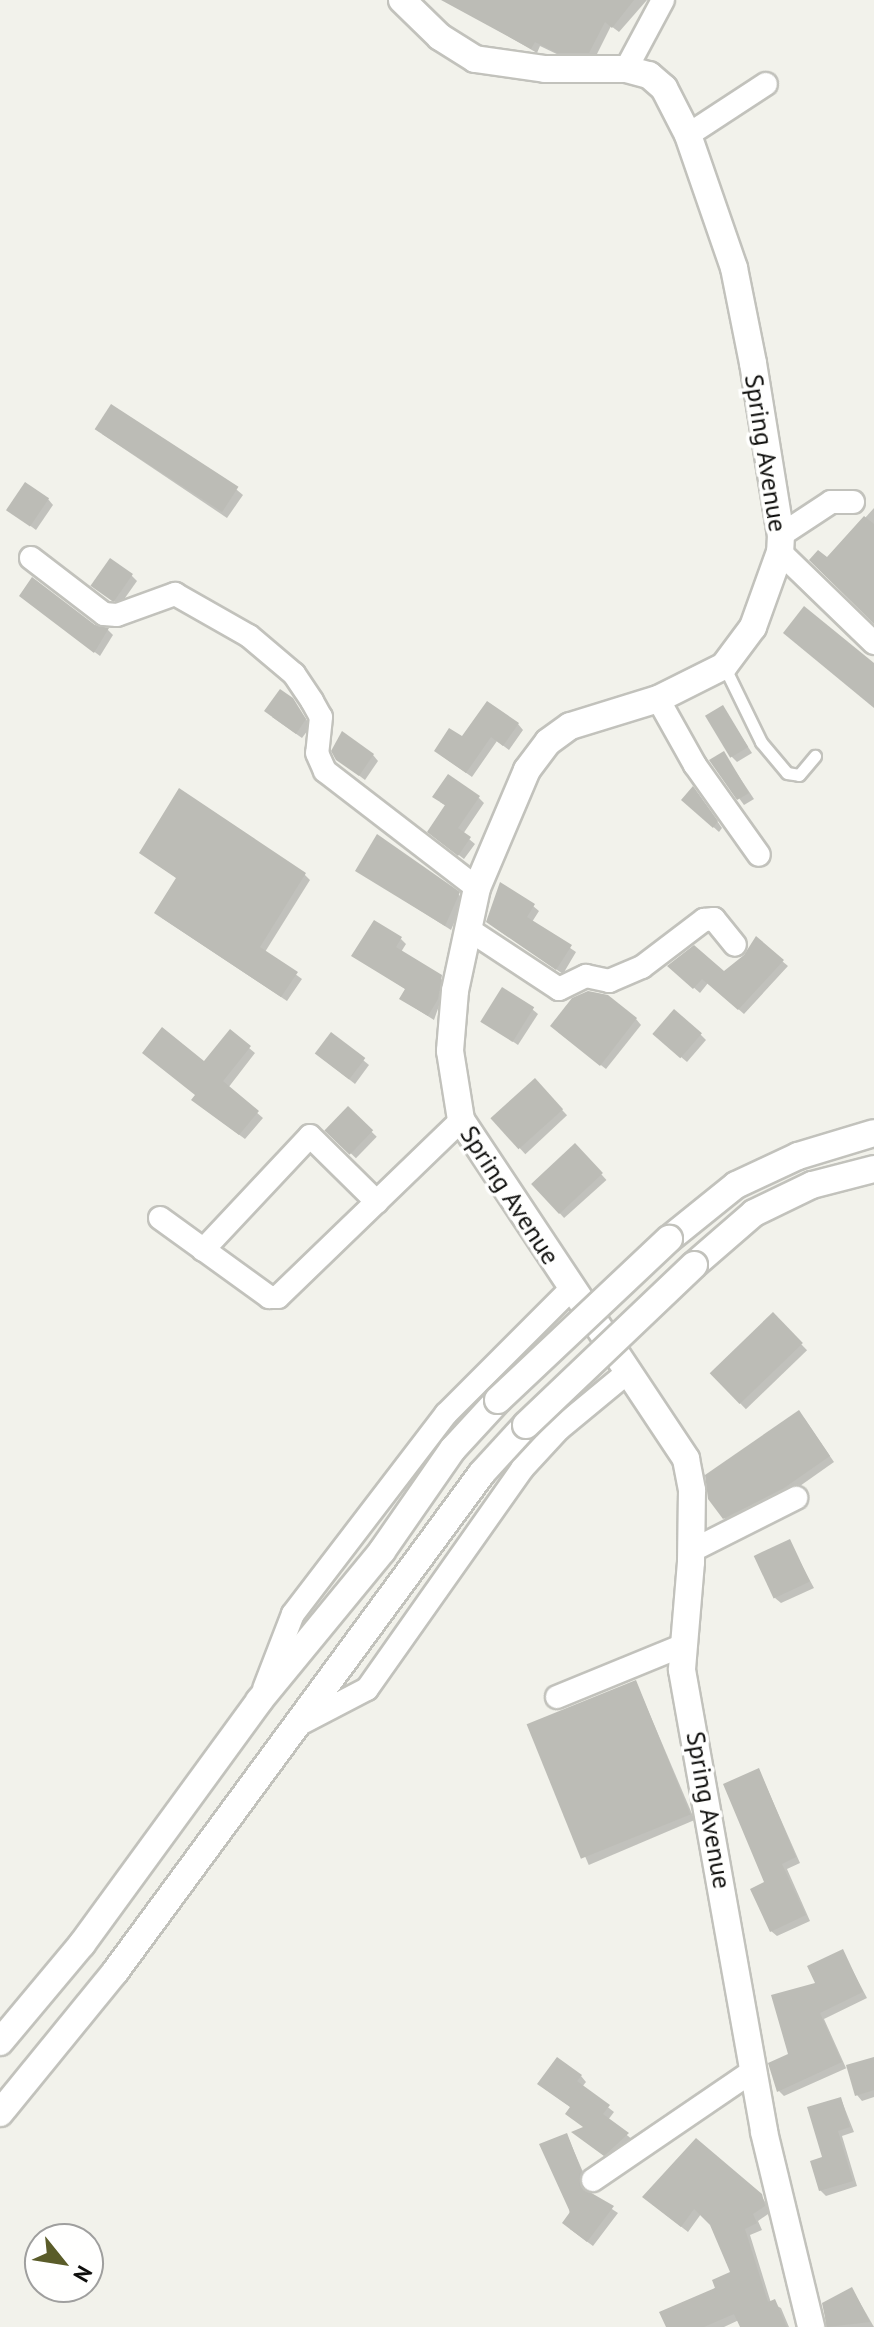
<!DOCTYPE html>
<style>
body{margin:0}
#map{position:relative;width:874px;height:2327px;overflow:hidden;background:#f2f2eb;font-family:"PT Sans",sans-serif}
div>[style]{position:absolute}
.shadow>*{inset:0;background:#0003;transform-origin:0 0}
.building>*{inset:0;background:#bcbcb6;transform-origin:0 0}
.roads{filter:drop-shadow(2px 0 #c2c2bc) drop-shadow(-2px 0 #c2c2bc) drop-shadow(0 2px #c2c2bc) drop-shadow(0 -2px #c2c2bc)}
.service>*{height:11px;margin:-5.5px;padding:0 5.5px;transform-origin:5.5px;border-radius:5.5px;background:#fff}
.minor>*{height:22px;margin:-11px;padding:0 11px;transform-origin:11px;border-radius:11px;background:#fff}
.tertiary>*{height:26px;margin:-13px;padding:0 13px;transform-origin:13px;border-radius:13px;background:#fff}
.bridges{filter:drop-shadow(2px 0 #c2c2bc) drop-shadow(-2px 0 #c2c2bc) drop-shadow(0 2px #c2c2bc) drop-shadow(0 -2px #c2c2bc)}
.tertiary-bridge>*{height:26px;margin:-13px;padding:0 13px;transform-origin:13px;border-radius:13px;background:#fff}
span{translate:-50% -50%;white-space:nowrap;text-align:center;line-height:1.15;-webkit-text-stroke:7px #fffffe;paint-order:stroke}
.street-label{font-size:26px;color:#0f0f0d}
.north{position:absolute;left:24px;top:2223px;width:80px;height:80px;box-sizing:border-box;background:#fffffe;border:2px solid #9f9f9e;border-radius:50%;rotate:120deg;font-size:22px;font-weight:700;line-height:32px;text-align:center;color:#0f0f0d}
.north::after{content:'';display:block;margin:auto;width:28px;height:36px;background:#5a5c29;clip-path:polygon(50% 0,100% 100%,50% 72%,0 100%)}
</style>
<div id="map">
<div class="shadow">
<div style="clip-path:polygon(446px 0,647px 0,619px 32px,611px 26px,595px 58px,565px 58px,540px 46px,537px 53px)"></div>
<div style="clip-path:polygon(112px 406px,237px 490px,243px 495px,227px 518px,102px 434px)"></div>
<div style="clip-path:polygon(48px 499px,53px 505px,36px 530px,9px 510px)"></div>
<div style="clip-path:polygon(874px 508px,874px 621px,827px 560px)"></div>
<div style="clip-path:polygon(131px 575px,137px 581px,120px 605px,93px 586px)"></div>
<div style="clip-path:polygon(27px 601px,108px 630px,113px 635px,100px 656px)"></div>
<div style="clip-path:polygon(292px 700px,311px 726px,302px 738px,272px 717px)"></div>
<div style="clip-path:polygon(723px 708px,752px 753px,737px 762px,732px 757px)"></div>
<div style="clip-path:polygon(518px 724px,523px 730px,509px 750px,497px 741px,472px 777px,442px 756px,462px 739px)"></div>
<div style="clip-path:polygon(724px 754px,754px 799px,744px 805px,712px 761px)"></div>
<div style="clip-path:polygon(373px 755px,378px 761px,365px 780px,337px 759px)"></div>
<div style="clip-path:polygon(698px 794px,722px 828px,719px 832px,689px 805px)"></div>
<div style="clip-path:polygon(479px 798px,484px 803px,463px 834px,475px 844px,464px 859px,435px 837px,446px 806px,440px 802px)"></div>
<div style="clip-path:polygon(142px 853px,304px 874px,310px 880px,265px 952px,302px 979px,287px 1001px,162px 918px,178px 879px)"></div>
<div style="clip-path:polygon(358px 871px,458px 894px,464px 900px,451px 930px)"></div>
<div style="clip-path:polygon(533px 906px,539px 911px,532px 922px,576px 952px,563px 974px,494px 927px)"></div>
<div style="clip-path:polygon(401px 939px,406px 944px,401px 952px,447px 983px,434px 1020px,401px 999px,407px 990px,354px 956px)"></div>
<div style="clip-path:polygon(782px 961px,788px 966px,744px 1014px,708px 983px,700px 993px,675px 971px,723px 973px)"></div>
<div style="clip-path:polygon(532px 1009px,538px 1014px,518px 1045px,484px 1022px)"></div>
<div style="clip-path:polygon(636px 1019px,641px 1025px,606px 1069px,558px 1032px)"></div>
<div style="clip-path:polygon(230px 1032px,255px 1053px,228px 1088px,263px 1118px,245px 1139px,199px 1105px,197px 1095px,204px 1064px)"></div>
<div style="clip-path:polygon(700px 1034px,706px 1040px,687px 1062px,661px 1040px)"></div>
<div style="clip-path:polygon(323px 1059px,363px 1060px,369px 1065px,355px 1084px)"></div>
<div style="left:535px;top:1081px;width:47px;height:57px;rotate:47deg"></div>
<div style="left:348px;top:1109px;width:40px;height:30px;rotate:44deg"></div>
<div style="left:575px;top:1145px;width:47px;height:57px;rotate:48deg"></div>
<div style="left:773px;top:1315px;width:49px;height:85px;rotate:46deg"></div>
<div style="clip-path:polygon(804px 1418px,834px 1462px,790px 1493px,730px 1524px,724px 1518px)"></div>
<div style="clip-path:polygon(789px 1541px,814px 1588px,781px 1603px,775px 1598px)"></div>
<div style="left:636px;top:1682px;width:150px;height:115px;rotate:67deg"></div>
<div style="clip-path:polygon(759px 1770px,800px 1863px,787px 1869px,810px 1921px,777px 1936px,771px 1931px)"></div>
<div style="clip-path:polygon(843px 1952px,867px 1998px,824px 2019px,846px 2068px,874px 2059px,874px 2097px,862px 2101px,857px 2095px,849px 2067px,784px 2096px,779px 2091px,818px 1984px)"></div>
<div style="clip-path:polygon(581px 2076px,586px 2082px,582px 2087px,614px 2112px,608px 2120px,633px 2140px,610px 2160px,579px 2137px,586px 2128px,572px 2108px,545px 2089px)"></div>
<div style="clip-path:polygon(841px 2099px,854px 2132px,842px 2136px,857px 2186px,826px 2196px,820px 2190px,824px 2159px)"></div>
<div style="clip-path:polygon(567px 2135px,586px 2179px,586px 2192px,618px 2213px,593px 2246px,570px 2229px)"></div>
<div style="clip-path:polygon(761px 2195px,771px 2212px,758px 2221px,762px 2230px,750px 2235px,771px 2303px,781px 2308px,789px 2327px,742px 2327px,739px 2320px,724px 2327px,668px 2327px,733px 2273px,712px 2225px,701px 2214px,688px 2232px,651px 2203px)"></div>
<div style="clip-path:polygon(852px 2289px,874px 2327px,826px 2327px,824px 2304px)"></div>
</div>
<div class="building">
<div style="clip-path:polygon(441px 0,634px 0,612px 28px,605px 22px,589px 53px,557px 53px,535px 42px,531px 49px)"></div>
<div style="left:111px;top:404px;width:152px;height:30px;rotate:33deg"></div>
<div style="left:25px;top:482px;width:29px;height:34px;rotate:34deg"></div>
<div style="clip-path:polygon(864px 516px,874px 524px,874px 624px,809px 560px,818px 550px,827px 557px)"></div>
<div style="left:110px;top:558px;width:28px;height:34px;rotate:35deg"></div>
<div style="clip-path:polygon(32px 577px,95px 625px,109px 628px,94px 653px,19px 596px)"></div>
<div style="clip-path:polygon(804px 606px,874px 663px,874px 708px,783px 633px)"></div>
<div style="clip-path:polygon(280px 689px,293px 698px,306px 719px,296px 734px,264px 711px)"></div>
<div style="clip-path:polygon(487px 701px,519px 723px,503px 746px,491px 737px,466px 773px,434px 751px,449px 728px,462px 736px)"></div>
<div style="left:723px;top:705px;width:49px;height:21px;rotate:59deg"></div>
<div style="clip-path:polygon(342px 731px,374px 754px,359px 776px,336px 760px,331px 751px)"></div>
<div style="clip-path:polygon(724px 751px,749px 793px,737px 800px,709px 760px)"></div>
<div style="clip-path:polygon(448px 774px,480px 796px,458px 828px,471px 837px,458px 856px,427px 832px,445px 805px,432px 797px)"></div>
<div style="clip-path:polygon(693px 786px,718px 821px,713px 828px,681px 800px)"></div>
<div style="clip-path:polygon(179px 788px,306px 873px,260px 947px,298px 972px,281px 997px,154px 913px,176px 878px,139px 853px)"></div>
<div style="clip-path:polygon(377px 834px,460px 892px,445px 926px,355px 871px)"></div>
<div style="clip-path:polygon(500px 882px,535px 904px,527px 917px,572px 945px,556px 970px,486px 922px)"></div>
<div style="clip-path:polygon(374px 920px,402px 937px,396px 947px,442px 975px,438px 999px,428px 1016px,399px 999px,405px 989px,351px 956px)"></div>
<div style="clip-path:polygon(756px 936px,784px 960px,738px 1010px,702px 979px,693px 989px,667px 966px,694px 945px,724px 971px,744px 955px)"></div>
<div style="left:502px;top:987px;width:38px;height:41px;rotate:32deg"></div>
<div style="clip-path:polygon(588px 991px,608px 995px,637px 1018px,600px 1066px,550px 1026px,572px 998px)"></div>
<div style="left:674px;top:1009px;width:37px;height:33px;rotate:41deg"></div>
<div style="clip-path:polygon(162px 1027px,204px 1061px,230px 1029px,251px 1046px,223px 1081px,259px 1111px,239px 1135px,191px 1100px,195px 1095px,142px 1053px)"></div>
<div style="left:331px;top:1032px;width:43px;height:27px;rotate:37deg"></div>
<div style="left:535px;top:1078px;width:42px;height:60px;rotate:48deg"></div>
<div style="left:348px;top:1106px;width:35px;height:34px;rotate:44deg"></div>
<div style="left:575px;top:1143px;width:41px;height:60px;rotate:47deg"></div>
<div style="left:773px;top:1312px;width:43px;height:88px;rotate:46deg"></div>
<div style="clip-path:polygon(799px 1410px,830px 1456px,784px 1488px,723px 1519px,708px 1499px,705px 1475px)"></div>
<div style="left:790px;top:1539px;width:47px;height:40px;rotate:65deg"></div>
<div style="left:636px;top:1680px;width:145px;height:118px;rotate:68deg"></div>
<div style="clip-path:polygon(759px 1768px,796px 1857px,782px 1864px,806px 1915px,770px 1932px,750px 1889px,764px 1882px,723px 1784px)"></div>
<div style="clip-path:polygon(843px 1949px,863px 1992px,820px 2013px,842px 2062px,777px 2092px,768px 2063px,788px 2054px,771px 1995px,815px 1983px,807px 1966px)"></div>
<div style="clip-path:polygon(557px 2057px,582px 2075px,577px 2081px,610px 2105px,603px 2114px,629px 2133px,604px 2156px,571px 2132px,583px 2127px,565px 2114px,570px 2107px,537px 2084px)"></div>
<div style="clip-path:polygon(874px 2057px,874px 2090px,855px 2096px,846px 2065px)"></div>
<div style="clip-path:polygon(841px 2097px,850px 2127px,838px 2131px,853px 2181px,819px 2191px,810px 2161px,822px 2157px,807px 2107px)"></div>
<div style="clip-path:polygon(567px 2133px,582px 2172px,581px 2187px,614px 2206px,587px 2242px,562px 2223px,570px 2212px,539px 2144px)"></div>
<div style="clip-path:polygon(696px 2138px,762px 2194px,765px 2206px,753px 2214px,757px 2223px,745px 2229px,768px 2302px,775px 2299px,787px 2327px,740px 2327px,734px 2314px,704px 2327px,666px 2327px,659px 2312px,715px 2288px,712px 2280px,730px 2272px,710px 2225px,694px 2209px,681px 2227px,642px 2197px)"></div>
<div style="clip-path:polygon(852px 2287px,870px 2322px,827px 2327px,822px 2303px)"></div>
</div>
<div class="roads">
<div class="service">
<div style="left:724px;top:666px;width:85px;rotate:64deg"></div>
<div style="left:761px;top:742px;width:40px;rotate:50deg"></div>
<div style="left:787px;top:773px;width:12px;rotate:9deg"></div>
<div style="left:799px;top:775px;width:25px;rotate:-50deg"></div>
</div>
<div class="minor">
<div style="left:626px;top:69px;width:78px;rotate:-61.8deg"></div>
<div style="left:688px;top:135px;width:93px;rotate:-33.2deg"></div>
<div style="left:781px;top:535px;width:60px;rotate:-33.4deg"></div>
<div style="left:831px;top:502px;width:22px"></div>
<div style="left:780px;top:552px;width:131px;rotate:44.1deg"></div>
<div style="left:31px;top:558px;width:92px;rotate:37.5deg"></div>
<div style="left:104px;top:614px;width:13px;rotate:4deg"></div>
<div style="left:117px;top:615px;width:62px;rotate:-19.9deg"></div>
<div style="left:175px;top:594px;width:85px;rotate:29.6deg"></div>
<div style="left:249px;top:636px;width:59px;rotate:40.2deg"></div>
<div style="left:294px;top:674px;width:32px;rotate:56deg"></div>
<div style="left:312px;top:701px;width:18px;rotate:61deg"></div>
<div style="left:321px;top:717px;width:36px;rotate:96deg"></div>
<div style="left:317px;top:753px;width:20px;rotate:66deg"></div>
<div style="left:325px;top:771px;width:192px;rotate:37.6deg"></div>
<div style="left:658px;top:699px;width:76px;rotate:60.7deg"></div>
<div style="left:695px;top:765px;width:110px;rotate:54.6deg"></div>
<div style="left:468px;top:929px;width:109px;rotate:33.4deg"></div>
<div style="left:559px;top:989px;width:30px;rotate:-26deg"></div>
<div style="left:586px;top:976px;width:24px;rotate:12deg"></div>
<div style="left:609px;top:981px;width:36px;rotate:-23deg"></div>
<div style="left:642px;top:967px;width:78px;rotate:-37.2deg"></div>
<div style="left:704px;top:920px;width:10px;rotate:-6deg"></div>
<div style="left:714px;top:919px;width:33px;rotate:51deg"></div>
<div style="left:160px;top:1218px;width:135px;rotate:35.9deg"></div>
<div style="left:269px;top:1297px;width:9px"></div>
<div style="left:278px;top:1297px;width:255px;rotate:-44deg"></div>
<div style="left:203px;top:1250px;width:156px;rotate:-46.8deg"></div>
<div style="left:310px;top:1136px;width:94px;rotate:44.6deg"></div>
<div style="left:691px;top:1551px;width:118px;rotate:-26.8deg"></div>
<div style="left:264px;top:1689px;width:80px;rotate:-68.9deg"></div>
<div style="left:293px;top:1614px;width:252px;rotate:-52.6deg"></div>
<div style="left:446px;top:1414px;width:178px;rotate:-45deg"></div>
<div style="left:557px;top:1697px;width:137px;rotate:-22.3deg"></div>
<div style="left:296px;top:1726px;width:80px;rotate:-27.5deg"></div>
<div style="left:367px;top:1689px;width:269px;rotate:-54.8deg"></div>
<div style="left:522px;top:1469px;width:54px;rotate:-47.2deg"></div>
<div style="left:559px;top:1429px;width:91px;rotate:-39.6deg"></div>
<div style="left:593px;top:2180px;width:195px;rotate:-34.3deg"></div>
</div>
<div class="tertiary">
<div style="left:402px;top:0;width:53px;rotate:44.2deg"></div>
<div style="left:440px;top:37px;width:41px;rotate:32.2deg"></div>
<div style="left:475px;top:59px;width:71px;rotate:8.1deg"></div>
<div style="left:545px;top:69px;width:81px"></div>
<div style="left:626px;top:69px;width:24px;rotate:15deg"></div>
<div style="left:649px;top:75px;width:20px;rotate:41deg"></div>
<div style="left:664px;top:88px;width:53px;rotate:62.9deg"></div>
<div style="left:688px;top:135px;width:141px;rotate:70.9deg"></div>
<div style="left:734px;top:268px;width:97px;rotate:78.7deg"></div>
<div style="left:753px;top:363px;width:174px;rotate:80.8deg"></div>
<div style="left:781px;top:535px;width:17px;rotate:93deg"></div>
<div style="left:780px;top:552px;width:80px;rotate:109.8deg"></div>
<div style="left:753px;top:627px;width:49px;rotate:126.6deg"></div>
<div style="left:724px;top:666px;width:74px;rotate:153.4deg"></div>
<div style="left:658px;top:699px;width:92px;rotate:162.9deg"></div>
<div style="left:570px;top:726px;width:27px;rotate:144deg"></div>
<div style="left:548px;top:742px;width:35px;rotate:127deg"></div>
<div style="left:527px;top:770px;width:128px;rotate:113deg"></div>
<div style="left:477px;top:888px;width:105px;rotate:102.1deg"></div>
<div style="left:455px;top:991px;width:60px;rotate:94.8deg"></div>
<div style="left:450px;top:1051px;width:70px;rotate:80.9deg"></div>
<div style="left:461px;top:1120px;width:407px;rotate:56.4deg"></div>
<div style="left:686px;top:1459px;width:32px;rotate:79deg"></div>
<div style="left:692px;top:1490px;width:72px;rotate:90.8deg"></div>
<div style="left:691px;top:1562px;width:108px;rotate:94.8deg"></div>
<div style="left:682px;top:1670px;width:469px;rotate:79.9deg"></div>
<div style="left:764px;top:2132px;width:201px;rotate:76.4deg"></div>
<div style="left:669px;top:1239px;width:86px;rotate:-38.9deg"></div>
<div style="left:736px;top:1185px;width:68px;rotate:-25.1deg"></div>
<div style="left:798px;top:1156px;width:79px;rotate:-16.8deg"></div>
<div style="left:694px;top:1265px;width:79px;rotate:-40.9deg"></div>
<div style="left:754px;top:1213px;width:64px;rotate:-25.8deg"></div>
<div style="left:812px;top:1185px;width:64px;rotate:-14.5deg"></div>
<div style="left:0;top:2042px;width:128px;rotate:-50.1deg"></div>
<div style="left:82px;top:1944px;width:301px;rotate:-53.9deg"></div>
<div style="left:259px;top:1701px;width:194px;rotate:-50.6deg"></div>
<div style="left:382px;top:1551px;width:124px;rotate:-55.2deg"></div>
<div style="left:453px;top:1449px;width:67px;rotate:-47.4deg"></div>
<div style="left:0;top:2113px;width:182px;rotate:-50.8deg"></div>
<div style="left:115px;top:1972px;width:619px;rotate:-53.67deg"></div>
<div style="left:482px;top:1473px;width:65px;rotate:-47.5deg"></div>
</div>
</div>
<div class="bridges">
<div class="tertiary-bridge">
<div style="left:498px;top:1400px;width:235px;rotate:-43.3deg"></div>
<div style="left:526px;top:1425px;width:232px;rotate:-43.6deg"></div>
</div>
</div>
<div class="street-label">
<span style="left:766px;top:453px;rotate:81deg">Spring Avenue</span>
<span style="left:510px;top:1195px;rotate:57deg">Spring Avenue</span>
<span style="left:709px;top:1810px;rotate:80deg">Spring Avenue</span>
</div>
<div class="north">N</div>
</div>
